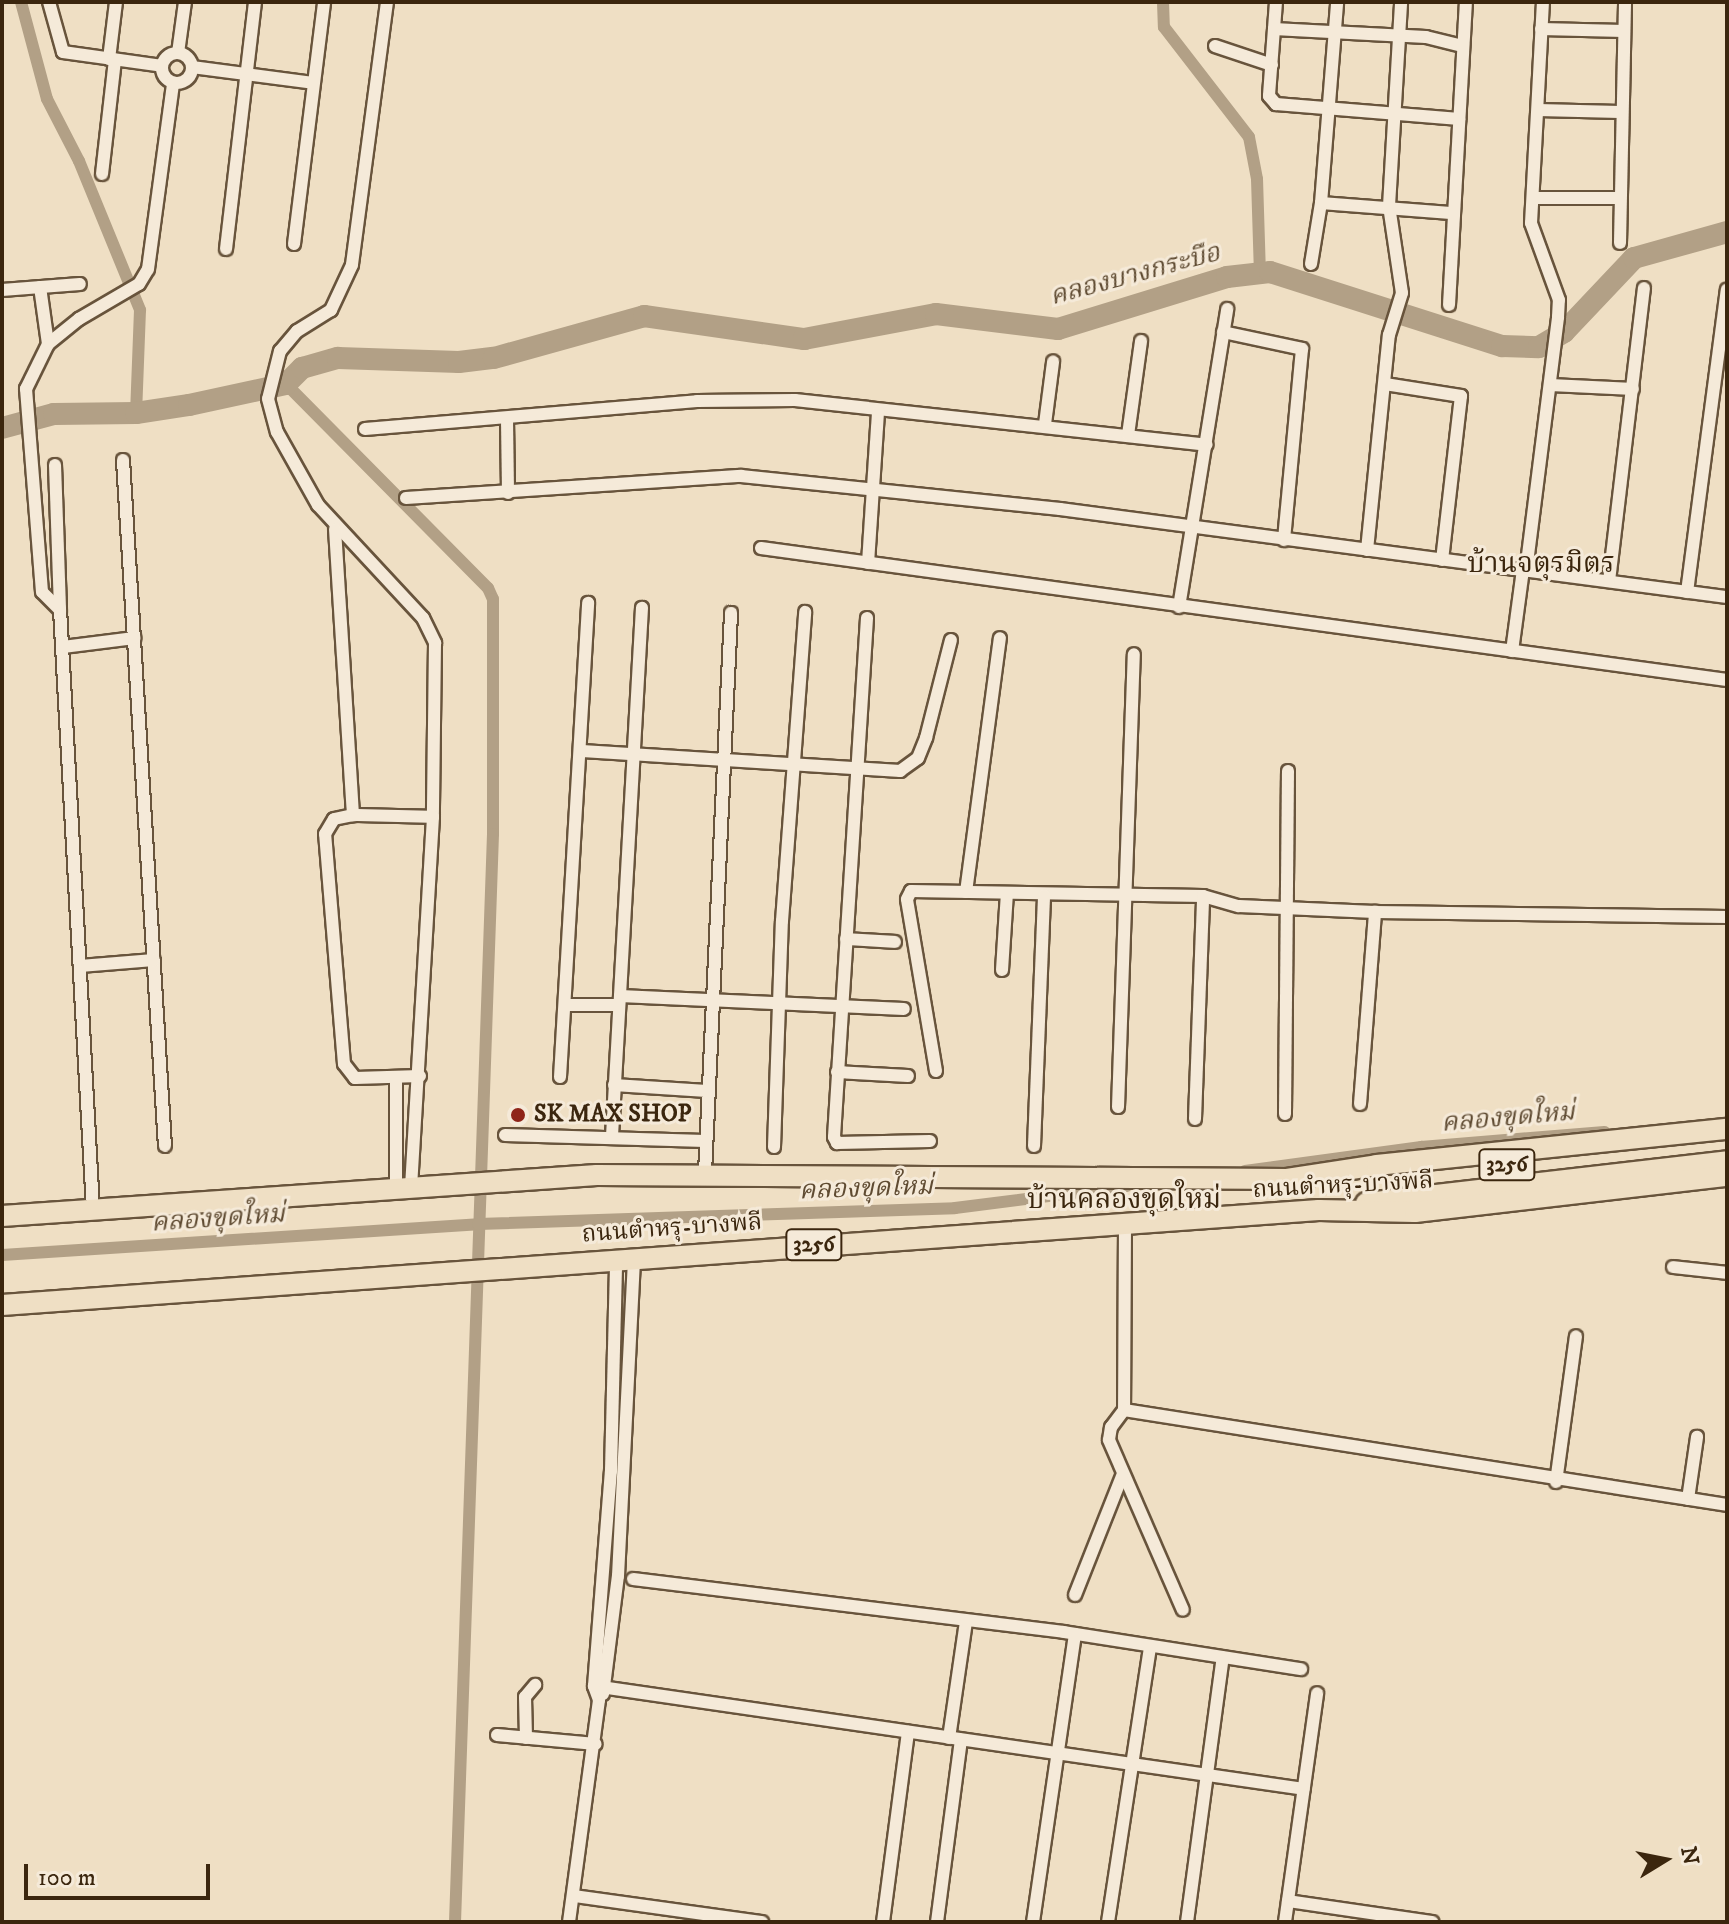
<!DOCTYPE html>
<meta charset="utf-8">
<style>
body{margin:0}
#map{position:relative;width:1729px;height:1924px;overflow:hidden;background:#efdfc4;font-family:"IM FELL DW Pica","Noto Serif Thai",serif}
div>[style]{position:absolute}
.canal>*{height:12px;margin:-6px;padding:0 6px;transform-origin:6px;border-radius:6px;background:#b2a086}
.river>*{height:22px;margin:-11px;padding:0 11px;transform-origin:11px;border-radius:11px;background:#b2a086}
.roads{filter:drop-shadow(2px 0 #68543c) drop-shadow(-2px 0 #68543c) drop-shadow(0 2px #68543c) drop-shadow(0 -2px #68543c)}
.minor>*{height:12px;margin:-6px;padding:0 6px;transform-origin:6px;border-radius:6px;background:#f5ead9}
.minor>.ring{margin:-6px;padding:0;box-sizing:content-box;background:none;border:12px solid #f5ead9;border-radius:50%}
.primary>*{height:20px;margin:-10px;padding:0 10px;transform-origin:10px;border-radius:10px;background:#efdfc4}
.dots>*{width:22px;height:22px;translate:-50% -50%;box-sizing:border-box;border:4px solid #f5ead9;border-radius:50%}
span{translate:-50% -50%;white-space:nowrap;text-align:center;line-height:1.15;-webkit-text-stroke:6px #f5ead9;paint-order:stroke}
.shield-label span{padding:2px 6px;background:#f5ead9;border:2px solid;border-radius:6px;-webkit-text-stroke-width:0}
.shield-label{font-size:22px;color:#3b260e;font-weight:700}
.poi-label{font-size:24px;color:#3b260e;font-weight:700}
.left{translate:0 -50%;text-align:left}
.street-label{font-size:24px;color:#3b260e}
.water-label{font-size:26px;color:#5f4b32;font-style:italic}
.quarter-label{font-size:28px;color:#3b260e}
.frame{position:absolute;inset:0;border:4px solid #3b260e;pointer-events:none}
.north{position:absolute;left:1625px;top:1820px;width:80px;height:80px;-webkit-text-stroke:6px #f5ead9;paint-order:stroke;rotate:80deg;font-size:22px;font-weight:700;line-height:32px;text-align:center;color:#3b260e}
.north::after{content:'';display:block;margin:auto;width:28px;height:36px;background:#3b260e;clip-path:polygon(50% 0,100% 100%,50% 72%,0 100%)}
.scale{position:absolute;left:24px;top:1864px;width:186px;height:36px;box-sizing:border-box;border:4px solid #3b260e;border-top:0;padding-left:10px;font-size:24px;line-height:28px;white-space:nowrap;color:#3b260e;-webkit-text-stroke:6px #f5ead9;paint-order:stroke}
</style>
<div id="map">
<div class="canal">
<div style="left:21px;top:2px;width:100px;rotate:75deg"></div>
<div style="left:47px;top:99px;width:70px;rotate:62.7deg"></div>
<div style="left:79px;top:161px;width:161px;rotate:67.7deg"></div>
<div style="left:140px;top:310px;width:103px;rotate:92.2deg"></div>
<div style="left:1163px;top:2px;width:25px;rotate:88deg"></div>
<div style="left:1164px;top:27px;width:139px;rotate:52.3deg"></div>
<div style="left:1249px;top:137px;width:43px;rotate:79.2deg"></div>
<div style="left:1257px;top:179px;width:94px;rotate:88.2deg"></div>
<div style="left:286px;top:384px;width:287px;rotate:45.3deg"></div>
<div style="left:488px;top:588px;width:12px;rotate:66deg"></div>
<div style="left:493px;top:599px;width:235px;rotate:90deg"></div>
<div style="left:493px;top:834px;width:1089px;rotate:92deg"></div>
<div style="left:1245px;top:1171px;width:178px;rotate:-7.8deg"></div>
<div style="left:1421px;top:1147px;width:184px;rotate:-4.7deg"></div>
<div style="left:2px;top:1255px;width:477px;rotate:-3.7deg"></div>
<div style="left:478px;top:1224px;width:477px;rotate:-1.9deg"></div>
<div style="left:955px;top:1208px;width:173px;rotate:-7.3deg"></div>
</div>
<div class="river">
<div style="left:2px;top:428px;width:54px;rotate:-15.1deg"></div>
<div style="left:54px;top:414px;width:82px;rotate:-0.7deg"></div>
<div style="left:136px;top:413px;width:54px;rotate:-8.6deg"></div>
<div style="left:189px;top:405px;width:99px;rotate:-12.2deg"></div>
<div style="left:286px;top:384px;width:23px;rotate:-45deg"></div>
<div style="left:302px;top:368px;width:37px;rotate:-16deg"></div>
<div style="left:338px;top:358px;width:121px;rotate:1.9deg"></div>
<div style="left:459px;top:362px;width:35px;rotate:-7deg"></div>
<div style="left:494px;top:358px;width:156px;rotate:-15.6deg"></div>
<div style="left:644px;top:316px;width:162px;rotate:8.2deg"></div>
<div style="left:804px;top:339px;width:134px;rotate:-10.7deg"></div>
<div style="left:936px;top:314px;width:123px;rotate:7deg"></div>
<div style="left:1058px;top:329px;width:177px;rotate:-17.1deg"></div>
<div style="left:1227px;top:277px;width:43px;rotate:-6.6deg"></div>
<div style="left:1270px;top:272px;width:244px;rotate:17.7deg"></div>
<div style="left:1502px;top:346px;width:37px;rotate:2deg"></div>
<div style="left:1539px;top:347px;width:29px;rotate:-31deg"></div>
<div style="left:1564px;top:332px;width:102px;rotate:-46.6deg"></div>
<div style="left:1634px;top:258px;width:97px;rotate:-15.6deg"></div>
</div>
<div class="roads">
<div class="minor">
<div style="left:49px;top:2px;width:52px;rotate:74.4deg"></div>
<div style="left:63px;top:52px;width:100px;rotate:8deg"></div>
<div style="left:387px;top:2px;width:265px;rotate:97.6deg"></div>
<div style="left:352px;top:265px;width:50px;rotate:115deg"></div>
<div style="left:331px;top:310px;width:40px;rotate:148deg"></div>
<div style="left:297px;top:331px;width:26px;rotate:130deg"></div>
<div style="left:280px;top:351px;width:49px;rotate:104deg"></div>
<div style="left:268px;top:399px;width:34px;rotate:75deg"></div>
<div style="left:277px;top:432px;width:84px;rotate:60.7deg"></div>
<div style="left:318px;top:505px;width:154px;rotate:47.1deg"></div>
<div style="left:423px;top:618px;width:28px;rotate:64deg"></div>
<div style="left:435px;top:643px;width:174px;rotate:90.7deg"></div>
<div style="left:433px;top:817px;width:368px;rotate:93.4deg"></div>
<div style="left:1276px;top:2px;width:94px;rotate:94.3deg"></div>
<div style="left:1269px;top:96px;width:11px;rotate:49deg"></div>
<div style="left:1276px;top:104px;width:184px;rotate:4.7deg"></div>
<div style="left:1274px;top:29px;width:152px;rotate:3deg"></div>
<div style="left:1426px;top:37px;width:38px;rotate:14deg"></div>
<div style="left:1541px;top:29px;width:83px;rotate:1.4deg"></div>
<div style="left:1215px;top:46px;width:60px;rotate:18.4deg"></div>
<div style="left:178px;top:53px;width:51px;rotate:-82.2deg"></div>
<div class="ring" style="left:162px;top:53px;width:18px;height:18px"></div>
<div style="left:109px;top:59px;width:57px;rotate:-83deg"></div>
<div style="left:192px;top:67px;width:122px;rotate:7.5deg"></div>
<div style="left:1538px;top:110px;width:82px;rotate:1.4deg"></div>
<div style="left:102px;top:174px;width:115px;rotate:-83.5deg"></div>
<div style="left:1533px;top:198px;width:85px"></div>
<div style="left:1321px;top:203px;width:130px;rotate:4.4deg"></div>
<div style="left:1620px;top:243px;width:241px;rotate:-88.8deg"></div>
<div style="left:294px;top:244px;width:244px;rotate:-82.9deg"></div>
<div style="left:226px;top:249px;width:249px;rotate:-83.3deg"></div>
<div style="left:1311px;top:264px;width:62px;rotate:-80.7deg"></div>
<div style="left:1321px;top:203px;width:202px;rotate:-85.4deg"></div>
<div style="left:40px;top:287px;width:58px;rotate:82deg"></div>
<div style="left:2px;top:290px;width:78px;rotate:-4.4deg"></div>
<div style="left:1449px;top:305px;width:303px;rotate:-86.8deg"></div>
<div style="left:1223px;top:332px;width:81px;rotate:12.1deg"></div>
<div style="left:1302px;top:349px;width:192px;rotate:95.4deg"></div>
<div style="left:1385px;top:384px;width:77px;rotate:9deg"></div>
<div style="left:1461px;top:396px;width:165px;rotate:96.6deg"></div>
<div style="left:1551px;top:385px;width:82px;rotate:2.8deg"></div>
<div style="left:507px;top:420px;width:73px;rotate:89.2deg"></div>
<div style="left:1045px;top:424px;width:63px;rotate:-82.6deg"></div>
<div style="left:365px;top:429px;width:333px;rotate:-4.8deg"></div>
<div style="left:697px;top:401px;width:98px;rotate:-0.6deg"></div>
<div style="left:795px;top:400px;width:414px;rotate:6.2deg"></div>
<div style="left:1128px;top:435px;width:95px;rotate:-82.1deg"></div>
<div style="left:123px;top:460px;width:687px;rotate:86.5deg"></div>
<div style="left:55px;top:465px;width:145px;rotate:88deg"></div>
<div style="left:406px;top:498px;width:336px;rotate:-3.8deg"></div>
<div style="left:741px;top:476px;width:321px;rotate:5.9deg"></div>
<div style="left:1060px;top:509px;width:673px;rotate:7.52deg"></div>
<div style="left:335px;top:529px;width:287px;rotate:86.4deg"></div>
<div style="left:761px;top:548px;width:975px;rotate:7.78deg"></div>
<div style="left:1367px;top:550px;width:216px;rotate:-84.2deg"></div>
<div style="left:1389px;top:335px;width:44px;rotate:-72.8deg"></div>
<div style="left:1402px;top:293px;width:88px;rotate:-98.5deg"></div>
<div style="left:1389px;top:206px;width:204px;rotate:-86.6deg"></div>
<div style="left:868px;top:563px;width:152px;rotate:-86.2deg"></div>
<div style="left:1526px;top:571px;width:256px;rotate:-82.8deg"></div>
<div style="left:1558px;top:317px;width:17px;rotate:-87deg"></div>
<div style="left:1559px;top:300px;width:82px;rotate:-110deg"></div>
<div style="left:1531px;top:223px;width:221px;rotate:-86.9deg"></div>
<div style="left:1609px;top:581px;width:295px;rotate:-83.2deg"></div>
<div style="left:1687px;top:592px;width:305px;rotate:-82.5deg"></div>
<div style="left:1179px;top:607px;width:302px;rotate:-80.8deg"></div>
<div style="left:867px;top:618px;width:520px;rotate:93.64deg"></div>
<div style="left:834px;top:1137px;width:7px;rotate:63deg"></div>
<div style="left:837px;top:1143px;width:93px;rotate:-1.2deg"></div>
<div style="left:63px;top:647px;width:72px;rotate:-7.2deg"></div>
<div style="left:1512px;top:651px;width:82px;rotate:-82.3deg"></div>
<div style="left:582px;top:751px;width:319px;rotate:3.6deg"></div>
<div style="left:900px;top:771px;width:22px;rotate:-36deg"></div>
<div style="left:918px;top:758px;width:22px;rotate:-68deg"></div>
<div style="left:926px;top:738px;width:101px;rotate:-75.7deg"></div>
<div style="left:966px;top:892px;width:256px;rotate:-82.4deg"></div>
<div style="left:846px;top:939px;width:49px;rotate:3.5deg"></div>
<div style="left:80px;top:966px;width:74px;rotate:-4.6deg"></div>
<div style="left:1002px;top:970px;width:77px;rotate:-86.3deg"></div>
<div style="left:620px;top:996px;width:284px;rotate:2.6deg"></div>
<div style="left:565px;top:1005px;width:54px"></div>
<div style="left:936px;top:1071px;width:174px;rotate:-99.6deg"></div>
<div style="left:907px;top:899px;width:9px;rotate:-63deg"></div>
<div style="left:911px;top:891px;width:292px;rotate:1deg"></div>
<div style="left:1203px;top:896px;width:37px;rotate:16deg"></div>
<div style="left:1239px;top:906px;width:136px;rotate:2.5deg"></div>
<div style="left:1375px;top:912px;width:352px;rotate:0.8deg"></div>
<div style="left:837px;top:1072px;width:71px;rotate:3.2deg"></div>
<div style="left:420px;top:1076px;width:65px;rotate:178.2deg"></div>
<div style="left:355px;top:1078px;width:18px;rotate:-128deg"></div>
<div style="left:344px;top:1064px;width:231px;rotate:-94.7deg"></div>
<div style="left:325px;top:834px;width:17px;rotate:-59deg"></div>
<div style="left:334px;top:819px;width:19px;rotate:-12deg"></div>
<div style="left:353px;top:815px;width:80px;rotate:1.4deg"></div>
<div style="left:560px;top:1077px;width:475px;rotate:-86.6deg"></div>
<div style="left:614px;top:1085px;width:93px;rotate:3.7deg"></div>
<div style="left:1360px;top:1104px;width:193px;rotate:-85.5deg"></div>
<div style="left:1118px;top:1107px;width:453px;rotate:-88deg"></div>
<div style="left:1285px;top:1114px;width:343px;rotate:-89.5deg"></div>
<div style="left:1195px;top:1119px;width:223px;rotate:-87.9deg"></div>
<div style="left:505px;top:1135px;width:200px;rotate:1.7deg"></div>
<div style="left:612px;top:1136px;width:529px;rotate:-86.75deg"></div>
<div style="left:1034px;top:1146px;width:251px;rotate:-87.7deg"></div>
<div style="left:774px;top:1147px;width:226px;rotate:-88deg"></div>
<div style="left:782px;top:921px;width:310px;rotate:-85.7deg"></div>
<div style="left:705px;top:1173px;width:561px;rotate:-87.34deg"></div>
<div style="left:396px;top:1185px;width:108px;rotate:-90deg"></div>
<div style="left:93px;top:1209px;width:600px;rotate:-93.15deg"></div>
<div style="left:60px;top:610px;width:25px;rotate:-135deg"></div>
<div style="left:42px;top:592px;width:204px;rotate:-94.5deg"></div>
<div style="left:26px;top:389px;width:50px;rotate:-63.9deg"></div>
<div style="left:48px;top:344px;width:40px;rotate:-39deg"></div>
<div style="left:79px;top:319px;width:69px;rotate:-30.3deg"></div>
<div style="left:139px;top:284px;width:17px;rotate:-59deg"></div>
<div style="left:148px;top:269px;width:188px;rotate:-82.3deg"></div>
<div style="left:1125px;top:1226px;width:184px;rotate:90.3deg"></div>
<div style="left:1124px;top:1410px;width:610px;rotate:8.95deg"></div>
<div style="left:1673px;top:1267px;width:54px;rotate:6.3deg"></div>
<div style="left:1124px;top:1410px;width:21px;rotate:127deg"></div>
<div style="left:1111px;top:1427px;width:13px;rotate:99deg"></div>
<div style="left:1109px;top:1440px;width:185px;rotate:66.5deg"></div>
<div style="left:1556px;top:1482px;width:147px;rotate:-82.2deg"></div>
<div style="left:1688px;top:1499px;width:63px;rotate:-81.7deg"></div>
<div style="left:633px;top:1579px;width:434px;rotate:7deg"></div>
<div style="left:1064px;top:1632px;width:240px;rotate:8.9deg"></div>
<div style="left:1075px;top:1595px;width:130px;rotate:-68.4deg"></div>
<div style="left:594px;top:1686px;width:717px;rotate:8.25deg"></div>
<div style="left:603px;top:1694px;width:119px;rotate:-82.8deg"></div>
<div style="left:618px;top:1576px;width:317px;rotate:-87.1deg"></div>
<div style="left:497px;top:1735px;width:99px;rotate:5.2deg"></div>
<div style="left:526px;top:1738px;width:41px;rotate:-91.4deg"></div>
<div style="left:525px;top:1697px;width:16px;rotate:-50deg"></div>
<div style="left:949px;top:1738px;width:118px;rotate:-81.7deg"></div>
<div style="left:574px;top:1896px;width:190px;rotate:7.9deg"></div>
<div style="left:1288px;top:1901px;width:146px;rotate:8.3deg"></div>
<div style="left:569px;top:1922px;width:224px;rotate:-82.3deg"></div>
<div style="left:599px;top:1700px;width:15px;rotate:-110deg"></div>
<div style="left:594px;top:1686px;width:216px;rotate:-85.5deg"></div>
<div style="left:611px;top:1471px;width:211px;rotate:-88.6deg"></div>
<div style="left:883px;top:1922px;width:192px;rotate:-82.5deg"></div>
<div style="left:937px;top:1922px;width:184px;rotate:-82.5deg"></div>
<div style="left:1033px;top:1922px;width:291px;rotate:-81.7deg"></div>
<div style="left:1108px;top:1922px;width:279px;rotate:-81.3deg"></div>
<div style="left:1187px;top:1922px;width:267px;rotate:-82.3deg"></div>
<div style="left:1285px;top:1922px;width:231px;rotate:-82deg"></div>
</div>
<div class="primary">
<div style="left:1366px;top:1203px;width:363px;rotate:-6.6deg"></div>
<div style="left:2px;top:1216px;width:596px;rotate:-3.94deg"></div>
<div style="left:597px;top:1175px;width:690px;rotate:0.33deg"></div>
<div style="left:1287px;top:1179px;width:91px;rotate:-8.8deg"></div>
<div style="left:1377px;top:1165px;width:352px;rotate:-5.9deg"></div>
<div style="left:2px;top:1305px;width:1320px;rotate:-4.13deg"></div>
<div style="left:1319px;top:1210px;width:96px;rotate:1.2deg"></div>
<div style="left:1415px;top:1212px;width:314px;rotate:-6.6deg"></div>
</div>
</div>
<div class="dots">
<div style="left:518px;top:1115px;background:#8f2418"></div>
</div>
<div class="shield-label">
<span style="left:1507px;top:1165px">3256</span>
<span style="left:814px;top:1245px">3256</span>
</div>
<div class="poi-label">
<span class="left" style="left:534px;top:1115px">SK MAX SHOP</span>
</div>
<div class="street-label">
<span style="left:1343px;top:1186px;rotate:-3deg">ถนนตำหรุ-บางพลี</span>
<span style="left:672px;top:1229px;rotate:-4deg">ถนนตำหรุ-บางพลี</span>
</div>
<div class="water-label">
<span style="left:1135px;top:275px;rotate:-15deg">คลองบางกระบือ</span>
<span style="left:1508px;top:1118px;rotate:-5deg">คลองขุดใหม่</span>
<span style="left:866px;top:1189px;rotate:-2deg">คลองขุดใหม่</span>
<span style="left:218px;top:1219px;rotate:-4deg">คลองขุดใหม่</span>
</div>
<div class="quarter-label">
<span style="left:1541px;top:564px">บ้านจตุรมิตร</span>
<span style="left:1124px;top:1200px">บ้านคลองขุดใหม่</span>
</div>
<div class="frame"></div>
<div class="north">N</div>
<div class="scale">100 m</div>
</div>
